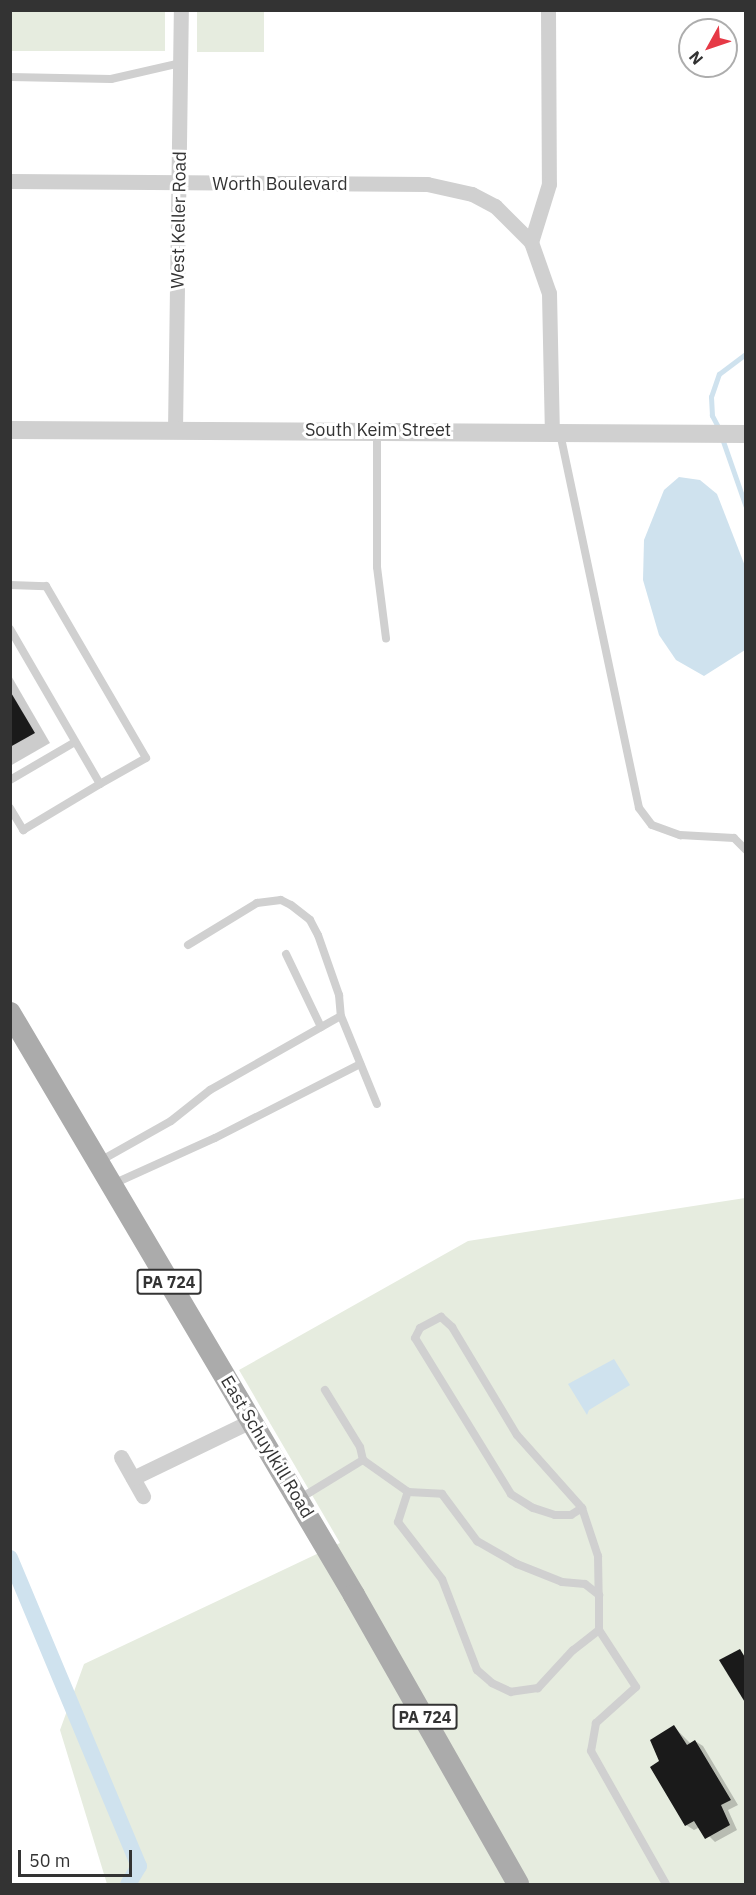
<!DOCTYPE html>
<style>
body{margin:0}
#map{position:relative;width:756px;height:1895px;overflow:hidden;background:#fff;font-family:"IBM Plex Sans",sans-serif}
div>[style]{position:absolute}
.green>*{inset:0;background:#e6ecdf;transform-origin:0 0}
.water>*{inset:0;background:#cfe2ee}
.shadow>*{inset:0;background:#0003}
.stream>*{height:4.5px;margin:-2.25px;padding:0 2.25px;transform-origin:2.25px;border-radius:2.25px;background:#cfe2ee}
.canal>*{height:16px;margin:-8px;padding:0 8px;transform-origin:8px;border-radius:8px;background:#cfe2ee}
.building>*{inset:0;background:#1a1a1a}
.service>*{height:8px;margin:-4px;padding:0 4px;transform-origin:4px;border-radius:4px;background:#d0d0d0}
.minor>*{height:15px;margin:-7.5px;padding:0 7.5px;transform-origin:7.5px;border-radius:7.5px;background:#d0d0d0}
.tertiary>*{height:18px;margin:-9px;padding:0 9px;transform-origin:9px;border-radius:9px;background:#d0d0d0}
.primary>*{height:22px;margin:-11px;padding:0 11px;transform-origin:11px;border-radius:11px;background:#ababab}
span{translate:-50% -50%;white-space:nowrap;text-align:center;line-height:1.15;-webkit-text-stroke:6px #fff;paint-order:stroke}
.shield-label span{padding:2px 4px;background:#fff;border:2px solid;border-radius:4px;-webkit-text-stroke-width:0}
.shield-label{font-size:16px;color:#333;font-weight:700}
.street-label{font-size:18px;color:#333}
.frame{position:absolute;inset:0;border:12px solid #333;pointer-events:none}
.north{position:absolute;left:678px;top:18px;width:60px;height:60px;box-sizing:border-box;background:#fff;border:2px solid #adadad;border-radius:50%;rotate:230deg;font-size:16px;font-weight:700;line-height:24px;text-align:center;color:#333}
.north::after{content:'';display:block;margin:auto;width:21px;height:27px;background:#e63946;clip-path:polygon(50% 0,100% 100%,50% 72%,0 100%)}
.scale{position:absolute;left:18px;top:1850px;width:114px;height:27px;box-sizing:border-box;border:3px solid #333;border-top:0;padding-left:8px;font-size:18px;line-height:21px;white-space:nowrap;color:#333;-webkit-text-stroke:4px #fff;paint-order:stroke}
</style>
<div id="map">
<div class="green">
<div style="left:11px;top:10px;width:154px;height:41px"></div>
<div style="left:197px;top:11px;width:67px;height:41px"></div>
<div style="clip-path:polygon(745px 1198px,745px 1884px,107px 1884px,60px 1730px,84px 1664px,340px 1543px,239px 1370px,468px 1241px)"></div>
</div>
<div class="water">
<div style="clip-path:polygon(679px 477px,700px 480px,717px 494px,745px 566px,745px 650px,704px 676px,676px 660px,659px 635px,643px 580px,644px 540px,664px 490px)"></div>
<div style="clip-path:polygon(614px 1359px,630px 1385px,589px 1410px,587px 1415px,568px 1384px)"></div>
</div>
<div class="shadow">
<div style="clip-path:polygon(10px 674px,50px 743px,10px 766px)"></div>
<div style="clip-path:polygon(674px 1727px,691px 1744px,695px 1741px,703px 1746px,738px 1805px,728px 1810px,737px 1830px,715px 1842px,700px 1827px,694px 1830px,686px 1825px,661px 1761px)"></div>
</div>
<div class="stream">
<div style="left:719px;top:429px;width:15px;rotate:-118deg"></div>
<div style="left:712px;top:416px;width:19px;rotate:-93deg"></div>
<div style="left:711px;top:397px;width:24px;rotate:-71deg"></div>
<div style="left:719px;top:374px;width:34px;rotate:-37deg"></div>
<div style="left:722px;top:437px;width:73px;rotate:70.8deg"></div>
</div>
<div class="canal">
<div style="left:10px;top:1558px;width:334px;rotate:67.3deg"></div>
<div style="left:139px;top:1866px;width:21px;rotate:121deg"></div>
</div>
<div class="building">
<div style="clip-path:polygon(10px 691px,35px 733px,10px 747px)"></div>
<div style="clip-path:polygon(740px 1649px,746px 1659px,746px 1704px,719px 1660px)"></div>
<div style="clip-path:polygon(674px 1725px,687px 1745px,695px 1740px,731px 1800px,721px 1805px,730px 1825px,705px 1839px,694px 1821px,685px 1826px,650px 1767px,659px 1761px,650px 1740px)"></div>
</div>
<div class="service">
<div style="left:10px;top:77px;width:101px;rotate:1.1deg"></div>
<div style="left:111px;top:79px;width:72px;rotate:-12.9deg"></div>
<div style="left:377px;top:432px;width:135px;rotate:90deg"></div>
<div style="left:377px;top:567px;width:72px;rotate:82.8deg"></div>
<div style="left:560px;top:433px;width:383px;rotate:78.1deg"></div>
<div style="left:639px;top:808px;width:21px;rotate:53deg"></div>
<div style="left:652px;top:825px;width:30px;rotate:20deg"></div>
<div style="left:680px;top:835px;width:54px;rotate:3.2deg"></div>
<div style="left:734px;top:838px;width:17px;rotate:45deg"></div>
<div style="left:10px;top:585px;width:36px;rotate:2deg"></div>
<div style="left:46px;top:586px;width:199px;rotate:59.8deg"></div>
<div style="left:146px;top:758px;width:53px;rotate:150.5deg"></div>
<div style="left:100px;top:784px;width:179px;rotate:-120.1deg"></div>
<div style="left:10px;top:780px;width:75px;rotate:-30.3deg"></div>
<div style="left:10px;top:808px;width:26px;rotate:59deg"></div>
<div style="left:23px;top:830px;width:90px;rotate:-30.9deg"></div>
<div style="left:188px;top:945px;width:81px;rotate:-31.3deg"></div>
<div style="left:257px;top:903px;width:24px;rotate:-7deg"></div>
<div style="left:281px;top:900px;width:11px;rotate:27deg"></div>
<div style="left:291px;top:905px;width:24px;rotate:38deg"></div>
<div style="left:310px;top:920px;width:17px;rotate:62deg"></div>
<div style="left:318px;top:935px;width:64px;rotate:70.7deg"></div>
<div style="left:339px;top:995px;width:21px;rotate:85deg"></div>
<div style="left:286px;top:954px;width:81px;rotate:64.4deg"></div>
<div style="left:100px;top:1161px;width:81px;rotate:-29.4deg"></div>
<div style="left:171px;top:1121px;width:50px;rotate:-38.5deg"></div>
<div style="left:210px;top:1090px;width:150px;rotate:-29.5deg"></div>
<div style="left:341px;top:1016px;width:95px;rotate:67.8deg"></div>
<div style="left:113px;top:1184px;width:112px;rotate:-24.3deg"></div>
<div style="left:215px;top:1138px;width:163px;rotate:-27deg"></div>
<div style="left:363px;top:1460px;width:55px;rotate:35.4deg"></div>
<div style="left:408px;top:1492px;width:34px;rotate:3deg"></div>
<div style="left:442px;top:1494px;width:59px;rotate:53.3deg"></div>
<div style="left:477px;top:1541px;width:46px;rotate:29.9deg"></div>
<div style="left:517px;top:1564px;width:48px;rotate:21.8deg"></div>
<div style="left:562px;top:1582px;width:23px;rotate:5deg"></div>
<div style="left:585px;top:1584px;width:18px;rotate:38deg"></div>
<div style="left:599px;top:1595px;width:35px;rotate:90deg"></div>
<div style="left:599px;top:1630px;width:33px;rotate:142deg"></div>
<div style="left:573px;top:1650px;width:52px;rotate:132.6deg"></div>
<div style="left:538px;top:1688px;width:27px;rotate:172deg"></div>
<div style="left:511px;top:1692px;width:21px;rotate:-155deg"></div>
<div style="left:492px;top:1683px;width:20px;rotate:-139deg"></div>
<div style="left:477px;top:1670px;width:97px;rotate:-111deg"></div>
<div style="left:442px;top:1579px;width:72px;rotate:-127.7deg"></div>
<div style="left:398px;top:1522px;width:32px;rotate:-72deg"></div>
<div style="left:299px;top:1499px;width:75px;rotate:-31.4deg"></div>
<div style="left:363px;top:1460px;width:13px;rotate:-103deg"></div>
<div style="left:360px;top:1447px;width:67px;rotate:-121.6deg"></div>
<div style="left:582px;top:1508px;width:13px;rotate:148deg"></div>
<div style="left:571px;top:1515px;width:16px;rotate:180deg"></div>
<div style="left:555px;top:1515px;width:23px;rotate:-162deg"></div>
<div style="left:533px;top:1508px;width:26px;rotate:-148deg"></div>
<div style="left:511px;top:1494px;width:183px;rotate:-121.6deg"></div>
<div style="left:415px;top:1338px;width:11px;rotate:-63deg"></div>
<div style="left:420px;top:1328px;width:24px;rotate:-28deg"></div>
<div style="left:441px;top:1317px;width:15px;rotate:42deg"></div>
<div style="left:452px;top:1327px;width:126px;rotate:59deg"></div>
<div style="left:517px;top:1435px;width:98px;rotate:48.3deg"></div>
<div style="left:582px;top:1508px;width:51px;rotate:71.6deg"></div>
<div style="left:598px;top:1556px;width:39px;rotate:89deg"></div>
<div style="left:599px;top:1630px;width:68px;rotate:57deg"></div>
<div style="left:636px;top:1687px;width:54px;rotate:138deg"></div>
<div style="left:596px;top:1723px;width:28px;rotate:100deg"></div>
<div style="left:591px;top:1751px;width:153px;rotate:60.6deg"></div>
</div>
<div class="minor">
<div style="left:548px;top:10px;width:174px;rotate:89.7deg"></div>
<div style="left:549px;top:184px;width:61px;rotate:107.2deg"></div>
<div style="left:531px;top:242px;width:54px;rotate:70.6deg"></div>
<div style="left:549px;top:293px;width:139px;rotate:88.8deg"></div>
<div style="left:10px;top:181px;width:417px;rotate:0.4deg"></div>
<div style="left:427px;top:184px;width:46px;rotate:12.5deg"></div>
<div style="left:472px;top:194px;width:26px;rotate:28deg"></div>
<div style="left:495px;top:206px;width:51px;rotate:45deg"></div>
<div style="left:175px;top:430px;width:420px;rotate:-89.2deg"></div>
<div style="left:121px;top:1457px;width:45px;rotate:60.6deg"></div>
<div style="left:133px;top:1478px;width:131px;rotate:-25.8deg"></div>
</div>
<div class="tertiary">
<div style="left:10px;top:430px;width:736px;rotate:0.31deg"></div>
</div>
<div class="primary">
<div style="left:10px;top:1013px;width:676px;rotate:59.41deg"></div>
<div style="left:354px;top:1595px;width:332px;rotate:60.4deg"></div>
</div>
<div class="shield-label">
<span style="left:169px;top:1282px">PA 724</span>
<span style="left:425px;top:1717px">PA 724</span>
</div>
<div class="street-label">
<span style="left:280px;top:184px">Worth Boulevard</span>
<span style="left:179px;top:220px;rotate:-89deg">West Keller Road</span>
<span style="left:378px;top:430px">South Keim Street</span>
<span style="left:267px;top:1447px;rotate:59deg">East Schuylkill Road</span>
</div>
<div class="frame"></div>
<div class="north">N</div>
<div class="scale">50 m</div>
</div>
